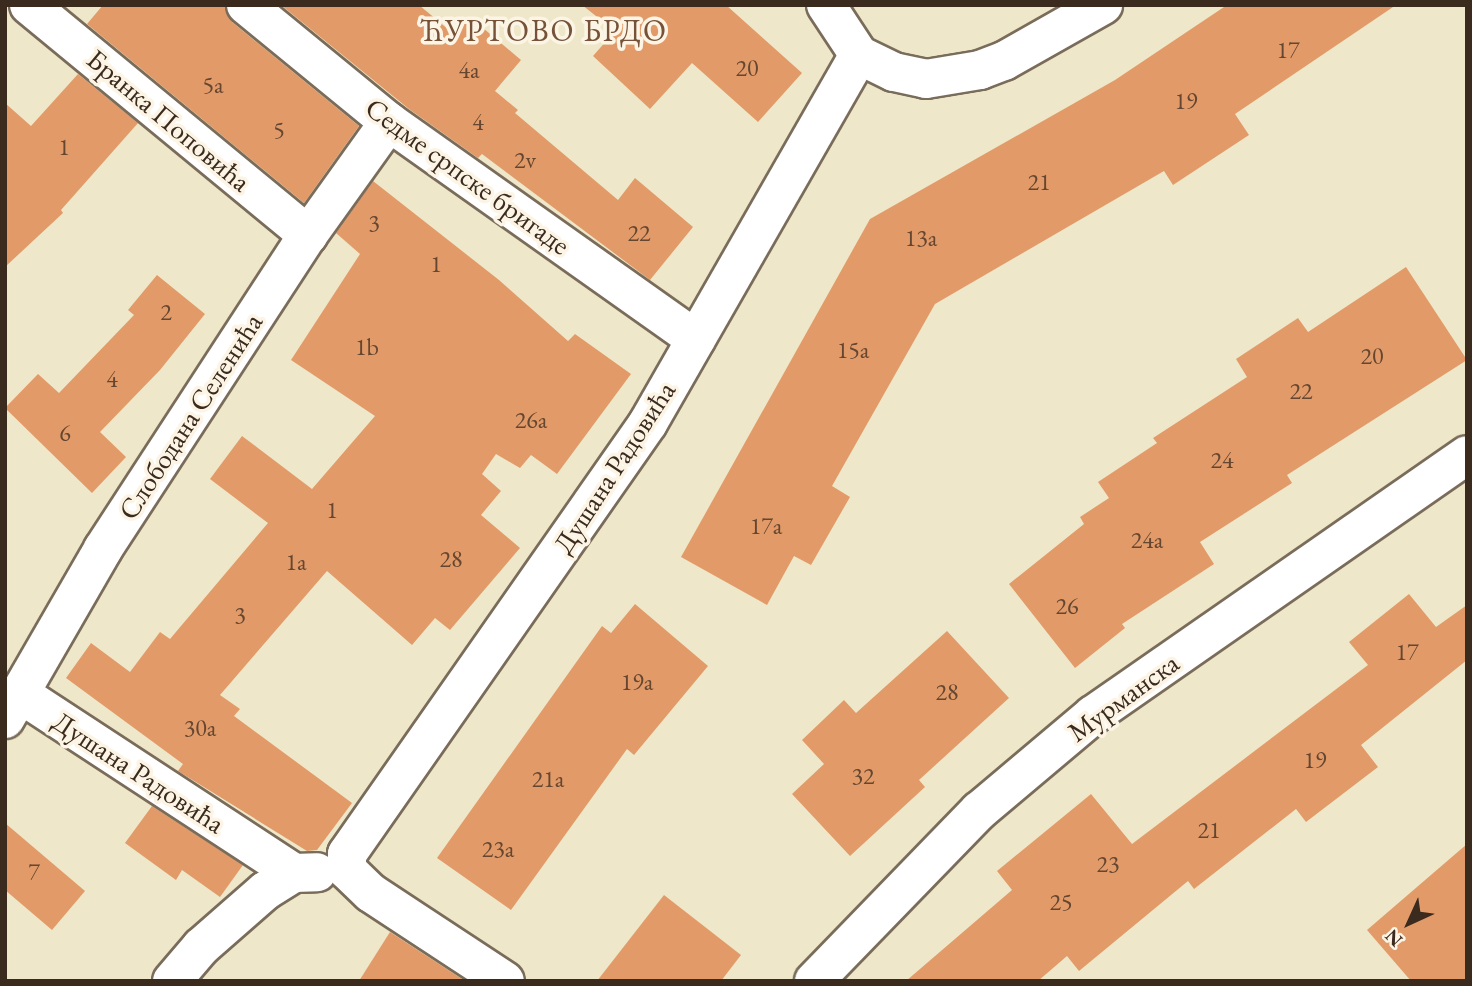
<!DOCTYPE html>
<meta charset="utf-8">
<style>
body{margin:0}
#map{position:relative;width:1472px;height:986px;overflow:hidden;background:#eee7c9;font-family:"EB Garamond",serif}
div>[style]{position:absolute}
.building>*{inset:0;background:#e29b68}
.roads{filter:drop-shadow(2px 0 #7a6c5a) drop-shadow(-2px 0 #7a6c5a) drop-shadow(0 2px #7a6c5a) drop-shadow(0 -2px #7a6c5a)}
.street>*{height:38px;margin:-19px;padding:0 19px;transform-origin:19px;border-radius:19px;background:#fff}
span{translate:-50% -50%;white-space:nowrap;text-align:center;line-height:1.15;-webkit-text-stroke:7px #fcf5e5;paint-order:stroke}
.number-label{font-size:24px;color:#654630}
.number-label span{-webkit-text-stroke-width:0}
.street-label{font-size:28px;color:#3b2a1e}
.neighbourhood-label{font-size:30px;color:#755238;letter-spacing:2px}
.frame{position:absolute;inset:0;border:7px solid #3b2a1e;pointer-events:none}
.north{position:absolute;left:1374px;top:888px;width:70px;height:70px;-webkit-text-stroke:5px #fcf5e5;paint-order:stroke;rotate:225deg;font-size:19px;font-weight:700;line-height:28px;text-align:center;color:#3b2a1e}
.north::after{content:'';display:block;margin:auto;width:24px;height:32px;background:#3b2a1e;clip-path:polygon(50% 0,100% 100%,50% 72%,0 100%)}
</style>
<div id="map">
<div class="building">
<div style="clip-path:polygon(103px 5px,225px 5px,232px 22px,359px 126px,304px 203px,87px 24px)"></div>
<div style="clip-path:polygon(281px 5px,419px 5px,455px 35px,470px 17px,521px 60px,495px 91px,518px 110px,515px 113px,618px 200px,635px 178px,693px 227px,650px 280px,482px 154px,478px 158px,409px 109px)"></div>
<div style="clip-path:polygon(582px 5px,726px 5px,802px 73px,758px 122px,692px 63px,650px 109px,593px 56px,615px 31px)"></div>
<div style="clip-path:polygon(1227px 5px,1396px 5px,1235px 114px,1249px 135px,1173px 185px,1164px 171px,935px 304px,832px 486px,850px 497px,811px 565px,794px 556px,767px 605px,681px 557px,870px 219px,1115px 80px)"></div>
<div style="clip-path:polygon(78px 74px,138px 123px,61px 210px,63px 213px,5px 267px,5px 103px,31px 126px)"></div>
<div style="clip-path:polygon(373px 181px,499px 280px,568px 341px,575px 334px,631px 374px,557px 474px,531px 455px,520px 468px,496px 454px,482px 474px,501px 491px,481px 515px,520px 548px,450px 630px,435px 618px,412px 645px,327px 571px,220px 695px,240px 709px,234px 716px,352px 803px,317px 850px,307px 851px,178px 771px,183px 764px,66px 678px,91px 643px,130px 672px,160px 632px,170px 639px,268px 523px,210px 479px,242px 436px,312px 489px,375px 416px,291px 360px,360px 254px,336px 233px)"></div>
<div style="clip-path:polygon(1406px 267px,1467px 360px,1287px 475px,1292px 483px,1200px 542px,1214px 564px,1122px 624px,1125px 628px,1075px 668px,1009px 584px,1084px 524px,1080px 517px,1109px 498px,1098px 482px,1157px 443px,1153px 438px,1247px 377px,1236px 359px,1298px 318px,1308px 332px)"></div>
<div style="clip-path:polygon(157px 275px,205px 314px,160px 370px,100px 432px,126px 457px,92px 493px,5px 408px,38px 374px,59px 393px,134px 315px,128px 310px)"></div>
<div style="clip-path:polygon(1409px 594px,1436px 627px,1467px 605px,1467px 660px,1361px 745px,1378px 767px,1306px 822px,1296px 809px,1194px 889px,1188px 881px,1079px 971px,1067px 956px,1038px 981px,906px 981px,1012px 890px,997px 871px,1091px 794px,1132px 844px,1368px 665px,1349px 642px)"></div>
<div style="clip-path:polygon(635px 604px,708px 666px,634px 755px,627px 749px,511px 910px,437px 858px,602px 626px,611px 633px)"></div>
<div style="clip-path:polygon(947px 631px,1009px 698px,919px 780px,925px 787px,850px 856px,792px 794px,824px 764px,802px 740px,844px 700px,856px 713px)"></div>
<div style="clip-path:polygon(152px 806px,243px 865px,220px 897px,182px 870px,176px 880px,125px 843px)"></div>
<div style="clip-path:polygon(5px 823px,85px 891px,52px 930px,5px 890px)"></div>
<div style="clip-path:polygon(1467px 844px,1467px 981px,1411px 981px,1367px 930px)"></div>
<div style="clip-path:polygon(664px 895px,741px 955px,721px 981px,597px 981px)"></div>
<div style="clip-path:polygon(390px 932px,465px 981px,359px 981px)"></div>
</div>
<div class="roads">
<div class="street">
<div style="left:29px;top:5px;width:362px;rotate:39.5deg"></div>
<div style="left:246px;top:5px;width:185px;rotate:39.3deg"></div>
<div style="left:389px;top:122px;width:376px;rotate:35.3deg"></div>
<div style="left:826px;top:5px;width:60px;rotate:56.6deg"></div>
<div style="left:859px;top:55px;width:39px;rotate:26deg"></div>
<div style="left:894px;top:72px;width:33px;rotate:12deg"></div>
<div style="left:926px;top:79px;width:55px;rotate:-9.5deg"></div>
<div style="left:980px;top:70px;width:26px;rotate:-21deg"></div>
<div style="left:1004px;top:61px;width:114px;rotate:-29.5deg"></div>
<div style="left:19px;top:693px;width:329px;rotate:33.2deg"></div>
<div style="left:5px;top:719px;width:196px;rotate:-60deg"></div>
<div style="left:103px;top:549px;width:375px;rotate:-56.9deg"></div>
<div style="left:308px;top:235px;width:139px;rotate:-54.4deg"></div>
<div style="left:347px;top:870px;width:16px;rotate:-90deg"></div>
<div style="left:347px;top:854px;width:526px;rotate:-55.07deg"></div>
<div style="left:648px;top:423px;width:424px;rotate:-60.2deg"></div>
<div style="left:347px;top:870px;width:33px;rotate:44deg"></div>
<div style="left:371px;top:893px;width:160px;rotate:33.3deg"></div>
<div style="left:172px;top:981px;width:45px;rotate:-49.5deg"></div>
<div style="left:201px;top:947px;width:85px;rotate:-41.2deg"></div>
<div style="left:265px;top:891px;width:34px;rotate:-32deg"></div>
<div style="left:294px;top:873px;width:23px;rotate:-2deg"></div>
<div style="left:814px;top:981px;width:237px;rotate:-45.9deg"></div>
<div style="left:979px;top:811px;width:149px;rotate:-40.1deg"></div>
<div style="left:1093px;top:715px;width:455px;rotate:-34.8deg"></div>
</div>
</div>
<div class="number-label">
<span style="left:1288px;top:50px">17</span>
<span style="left:747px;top:68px">20</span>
<span style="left:469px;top:70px">4a</span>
<span style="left:213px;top:85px">5a</span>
<span style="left:1186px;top:101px">19</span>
<span style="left:478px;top:122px">4</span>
<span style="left:279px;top:130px">5</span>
<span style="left:64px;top:147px">1</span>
<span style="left:525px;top:160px">2v</span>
<span style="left:1039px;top:182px">21</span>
<span style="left:374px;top:223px">3</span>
<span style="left:639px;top:233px">22</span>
<span style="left:921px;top:238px">13a</span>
<span style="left:436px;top:264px">1</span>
<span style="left:166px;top:312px">2</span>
<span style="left:367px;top:347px">1b</span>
<span style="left:853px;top:350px">15a</span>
<span style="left:1372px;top:356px">20</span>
<span style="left:112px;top:379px">4</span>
<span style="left:1301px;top:391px">22</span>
<span style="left:531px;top:420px">26a</span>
<span style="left:65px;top:433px">6</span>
<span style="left:1222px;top:460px">24</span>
<span style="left:332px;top:510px">1</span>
<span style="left:766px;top:526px">17a</span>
<span style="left:1147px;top:540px">24a</span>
<span style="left:451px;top:559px">28</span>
<span style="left:296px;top:562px">1a</span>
<span style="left:1067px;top:606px">26</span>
<span style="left:240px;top:615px">3</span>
<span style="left:1407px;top:652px">17</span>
<span style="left:637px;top:682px">19a</span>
<span style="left:947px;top:692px">28</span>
<span style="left:200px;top:728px">30a</span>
<span style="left:1315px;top:760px">19</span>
<span style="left:863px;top:776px">32</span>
<span style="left:548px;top:779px">21a</span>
<span style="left:1209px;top:830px">21</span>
<span style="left:498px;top:849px">23a</span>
<span style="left:1108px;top:864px">23</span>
<span style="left:34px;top:872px">7</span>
<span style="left:1061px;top:902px">25</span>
</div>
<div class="street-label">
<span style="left:169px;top:120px;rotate:40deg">Бранка Поповића</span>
<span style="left:468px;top:176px;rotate:36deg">Седме српске бригаде</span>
<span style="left:190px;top:416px;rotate:-57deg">Слободана Селенића</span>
<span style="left:614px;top:467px;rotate:-57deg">Душана Радовића</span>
<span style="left:1123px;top:697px;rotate:-36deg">Мурманска</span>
<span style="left:139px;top:772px;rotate:33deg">Душана Радовића</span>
</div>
<div class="neighbourhood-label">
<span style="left:544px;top:31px">ЋУРТОВО БРДО</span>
</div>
<div class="frame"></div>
<div class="north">N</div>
</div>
